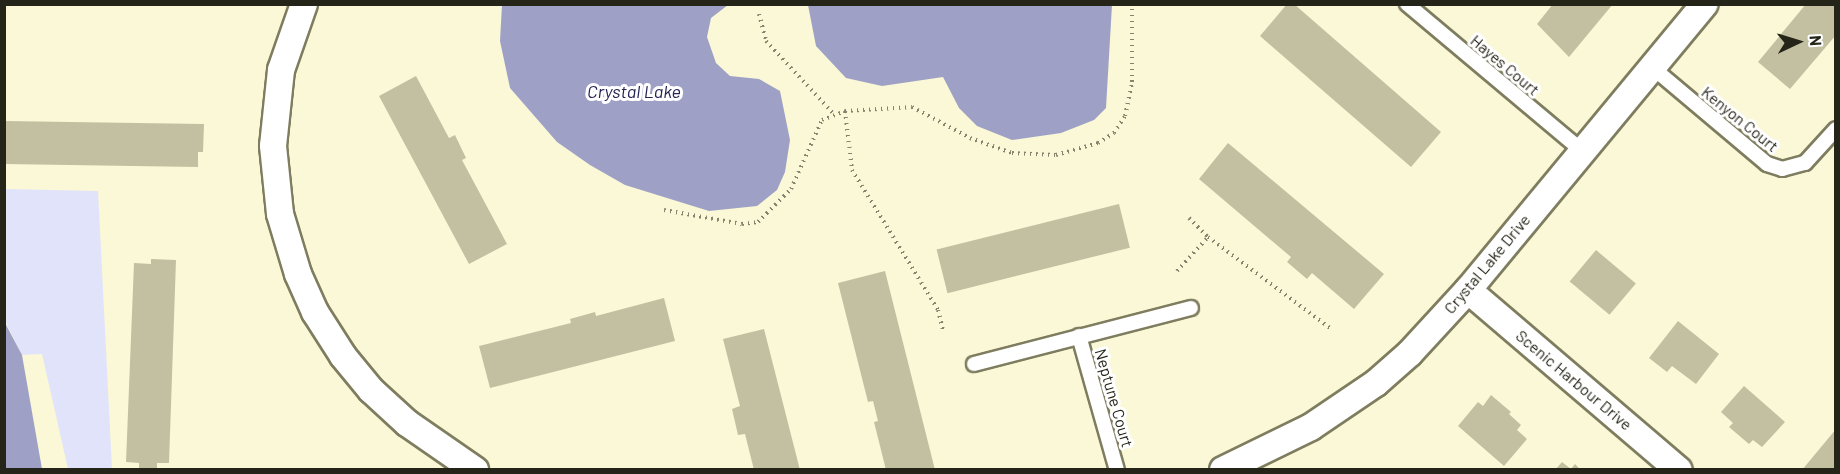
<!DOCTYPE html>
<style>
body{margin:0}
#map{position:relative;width:1840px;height:474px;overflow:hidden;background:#faf8d6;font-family:Barlow,sans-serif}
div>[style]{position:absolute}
.green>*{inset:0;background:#e1e3fb}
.water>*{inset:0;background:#9ea1c5}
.building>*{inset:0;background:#c2c0a0;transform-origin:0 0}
.path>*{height:4px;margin-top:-2px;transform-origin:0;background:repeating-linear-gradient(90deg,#86846e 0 1.5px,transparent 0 6px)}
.roads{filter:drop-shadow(2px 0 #7f7d5f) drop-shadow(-2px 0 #7f7d5f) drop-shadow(0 2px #7f7d5f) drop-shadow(0 -2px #7f7d5f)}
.lane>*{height:14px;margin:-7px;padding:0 7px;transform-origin:7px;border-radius:7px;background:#fff}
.street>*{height:26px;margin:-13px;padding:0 13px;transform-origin:13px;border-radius:13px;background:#fff}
span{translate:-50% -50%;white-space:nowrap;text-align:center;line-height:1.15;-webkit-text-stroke:6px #fff;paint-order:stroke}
.street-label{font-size:16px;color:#252418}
.water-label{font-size:18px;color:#262453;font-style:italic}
.frame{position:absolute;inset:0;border:6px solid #252418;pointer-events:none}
.north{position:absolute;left:1768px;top:12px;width:60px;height:60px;-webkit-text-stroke:4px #fff;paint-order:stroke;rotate:86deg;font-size:16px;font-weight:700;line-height:24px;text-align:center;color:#252418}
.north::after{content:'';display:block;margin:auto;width:21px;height:27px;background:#252418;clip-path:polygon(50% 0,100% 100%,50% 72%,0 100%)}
</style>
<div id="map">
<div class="green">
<div style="clip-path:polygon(4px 189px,98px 191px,112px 469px,68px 469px,42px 354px,22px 355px,5px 321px)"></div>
</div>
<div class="water">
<div style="clip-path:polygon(502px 5px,728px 5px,711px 18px,707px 37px,716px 63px,730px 76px,759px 79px,780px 91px,790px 140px,785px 172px,777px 190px,757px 206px,709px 211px,625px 185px,590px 165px,557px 142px,510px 88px,500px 41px)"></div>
<div style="clip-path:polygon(808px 5px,1112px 5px,1106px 108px,1094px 120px,1061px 133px,1012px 140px,977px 126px,959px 108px,943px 77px,882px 86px,846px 78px,816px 46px)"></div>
<div style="clip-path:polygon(4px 321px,22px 355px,42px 469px,5px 469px)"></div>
</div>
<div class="building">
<div style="clip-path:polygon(1287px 4px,1294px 4px,1441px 132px,1411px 167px,1260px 36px)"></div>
<div style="clip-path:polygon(1553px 4px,1613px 4px,1569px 57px,1537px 24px)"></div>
<div style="clip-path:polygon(1806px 4px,1836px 4px,1836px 35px,1790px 89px,1758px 62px)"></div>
<div style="clip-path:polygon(416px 76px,449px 138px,455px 135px,466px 158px,462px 160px,507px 244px,469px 264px,379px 96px)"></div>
<div style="clip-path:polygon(4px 121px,204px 124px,203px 152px,198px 152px,198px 167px,4px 164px)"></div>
<div style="clip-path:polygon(1228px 143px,1384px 274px,1354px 309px,1312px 273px,1307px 279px,1287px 262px,1291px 257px,1199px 179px)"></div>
<div style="left:1119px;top:204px;width:45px;height:188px;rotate:76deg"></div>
<div style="left:1596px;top:250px;width:52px;height:41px;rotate:40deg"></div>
<div style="clip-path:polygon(151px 259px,176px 260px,169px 463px,157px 463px,157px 469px,139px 468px,139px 463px,126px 462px,134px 263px,151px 264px)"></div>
<div style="clip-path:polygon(885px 271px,935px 470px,886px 470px,874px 422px,878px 421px,873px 401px,868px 402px,838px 283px)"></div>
<div style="clip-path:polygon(664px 298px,675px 341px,490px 388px,479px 346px,571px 323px,570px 319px,595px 312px,596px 316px)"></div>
<div style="clip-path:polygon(1678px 321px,1719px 354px,1696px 384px,1672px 366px,1667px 372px,1649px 358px)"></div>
<div style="clip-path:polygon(764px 329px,800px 470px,754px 470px,745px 434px,738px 435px,732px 409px,740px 406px,723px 339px)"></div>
<div style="clip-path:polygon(1744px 386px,1785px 422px,1762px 447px,1753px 440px,1749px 444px,1729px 427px,1733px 423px,1721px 412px)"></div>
<div style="clip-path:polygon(1491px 395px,1511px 412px,1509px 414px,1521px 425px,1517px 430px,1527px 439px,1504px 466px,1458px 426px,1478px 402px,1483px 406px)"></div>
<div style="clip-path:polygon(1836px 429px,1836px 470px,1802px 470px)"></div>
<div style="clip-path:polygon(1562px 462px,1571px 469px,1575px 464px,1581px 470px,1555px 470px)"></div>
</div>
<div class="path">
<div style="left:759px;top:14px;width:28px;rotate:75deg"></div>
<div style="left:766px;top:41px;width:98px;rotate:47.1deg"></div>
<div style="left:845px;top:111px;width:59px;rotate:83.2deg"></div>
<div style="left:852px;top:170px;width:164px;rotate:58.4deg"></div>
<div style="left:938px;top:310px;width:21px;rotate:76deg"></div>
<div style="left:664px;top:210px;width:79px;rotate:10.2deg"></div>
<div style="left:742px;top:224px;width:16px;rotate:-7deg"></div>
<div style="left:758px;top:222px;width:47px;rotate:-45deg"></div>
<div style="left:791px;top:189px;width:76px;rotate:-65.8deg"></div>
<div style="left:822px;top:120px;width:25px;rotate:-21deg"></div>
<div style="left:845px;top:111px;width:67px;rotate:-3.4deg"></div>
<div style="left:912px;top:107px;width:66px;rotate:28.1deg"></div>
<div style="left:970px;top:138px;width:45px;rotate:19.7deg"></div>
<div style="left:1012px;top:153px;width:44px;rotate:2.6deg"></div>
<div style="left:1056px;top:155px;width:44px;rotate:-15.9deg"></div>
<div style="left:1098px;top:143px;width:19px;rotate:-32deg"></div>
<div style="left:1114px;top:133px;width:20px;rotate:-57deg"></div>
<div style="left:1125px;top:116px;width:35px;rotate:-78deg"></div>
<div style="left:1132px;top:82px;width:78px;rotate:-90deg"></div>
<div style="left:1189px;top:218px;width:27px;rotate:45deg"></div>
<div style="left:1208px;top:237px;width:152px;rotate:36.7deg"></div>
<div style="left:1177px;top:271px;width:46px;rotate:-47.6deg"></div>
</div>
<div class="roads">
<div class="lane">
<div style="left:1407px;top:4px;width:229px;rotate:40deg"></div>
<div style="left:1653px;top:68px;width:149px;rotate:40.1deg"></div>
<div style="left:1767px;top:164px;width:16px;rotate:18deg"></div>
<div style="left:1782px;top:169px;width:24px;rotate:-15deg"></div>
<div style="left:1805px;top:163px;width:46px;rotate:-47.6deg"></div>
<div style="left:1079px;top:336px;width:139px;rotate:74.2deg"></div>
<div style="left:974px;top:364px;width:224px;rotate:-14.5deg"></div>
</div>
<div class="street">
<div style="left:304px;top:4px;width:70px;rotate:109.2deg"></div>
<div style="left:281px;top:70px;width:76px;rotate:96deg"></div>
<div style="left:273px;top:146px;width:68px;rotate:84.1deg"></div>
<div style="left:280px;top:214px;width:63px;rotate:73.3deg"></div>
<div style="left:298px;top:274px;width:42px;rotate:65.9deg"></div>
<div style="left:315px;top:312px;width:52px;rotate:57.5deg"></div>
<div style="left:343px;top:356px;width:44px;rotate:50.5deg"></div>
<div style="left:371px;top:390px;width:49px;rotate:42.5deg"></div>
<div style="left:407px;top:423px;width:83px;rotate:34.7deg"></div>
<div style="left:1468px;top:290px;width:277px;rotate:40.5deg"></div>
<div style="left:1223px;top:470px;width:98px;rotate:-26deg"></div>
<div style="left:1311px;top:427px;width:78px;rotate:-34.1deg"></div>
<div style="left:1376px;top:383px;width:45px;rotate:-41.4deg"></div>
<div style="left:1410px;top:353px;width:86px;rotate:-47.4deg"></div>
<div style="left:1468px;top:290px;width:371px;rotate:-50.4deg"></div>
</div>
</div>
<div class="street-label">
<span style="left:1505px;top:65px;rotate:40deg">Hayes Court</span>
<span style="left:1740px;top:119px;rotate:39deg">Kenyon Court</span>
<span style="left:1487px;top:264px;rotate:-50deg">Crystal Lake Drive</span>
<span style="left:1574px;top:380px;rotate:40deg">Scenic Harbour Drive</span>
<span style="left:1114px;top:398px;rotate:74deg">Neptune Court</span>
</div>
<div class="water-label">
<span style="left:634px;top:91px">Crystal Lake</span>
</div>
<div class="frame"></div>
<div class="north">N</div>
</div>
